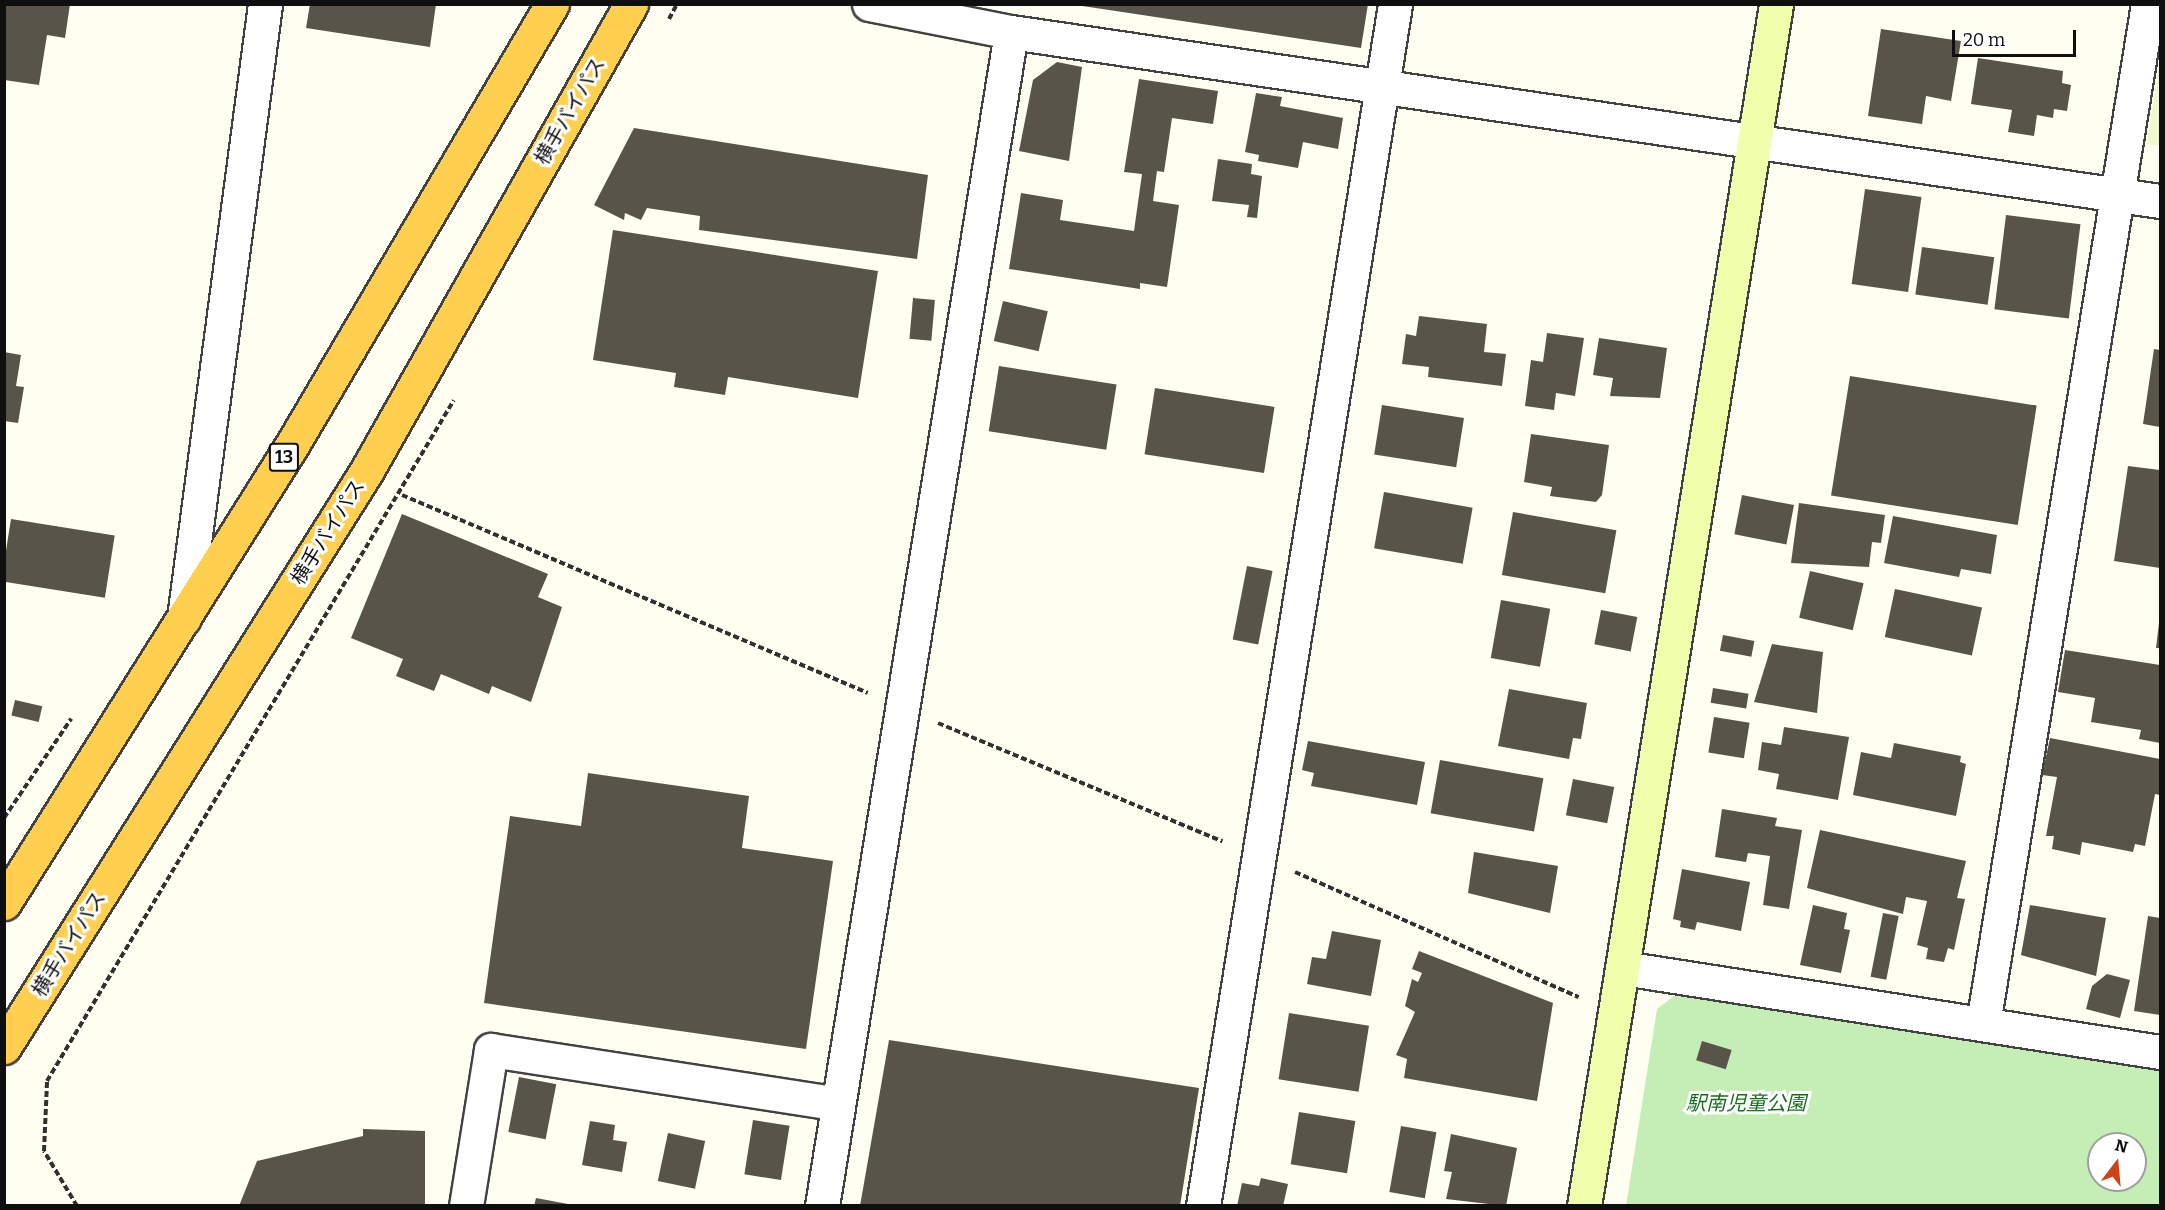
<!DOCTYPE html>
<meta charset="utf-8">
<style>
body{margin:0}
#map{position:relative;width:2165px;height:1210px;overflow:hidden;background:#fefff1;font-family:Bitter,"Noto Sans JP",serif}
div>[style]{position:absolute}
.farmland>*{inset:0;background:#f0f8ce}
.green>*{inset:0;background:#c4eeb6}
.building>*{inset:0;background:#59544a;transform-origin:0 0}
.path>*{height:4px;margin-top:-2px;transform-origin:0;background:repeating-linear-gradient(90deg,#313131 0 6px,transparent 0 9px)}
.roads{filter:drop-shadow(2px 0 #424242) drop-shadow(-2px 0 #424242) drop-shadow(0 2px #424242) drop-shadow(0 -2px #424242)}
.street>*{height:33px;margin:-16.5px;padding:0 16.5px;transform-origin:16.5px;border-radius:16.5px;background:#fff}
.secondary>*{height:33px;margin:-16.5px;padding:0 16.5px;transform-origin:16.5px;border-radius:16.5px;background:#f1ffac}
.highway>*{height:33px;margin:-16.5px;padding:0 16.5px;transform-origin:16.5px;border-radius:16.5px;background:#ffd04f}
span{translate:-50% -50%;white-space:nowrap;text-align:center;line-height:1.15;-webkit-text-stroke:6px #fff;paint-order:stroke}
.shield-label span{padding:2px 4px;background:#fff;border:2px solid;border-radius:4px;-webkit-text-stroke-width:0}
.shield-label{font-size:18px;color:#0f0f0f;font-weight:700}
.street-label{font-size:20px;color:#0f0f0f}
.park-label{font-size:20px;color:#186e1e;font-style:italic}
.frame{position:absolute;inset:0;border:6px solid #0f0f0f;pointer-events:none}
.north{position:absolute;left:2087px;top:1132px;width:60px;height:60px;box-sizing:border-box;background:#fff;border:2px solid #9f9f9f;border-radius:50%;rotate:16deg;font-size:16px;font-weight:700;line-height:24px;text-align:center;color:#0f0f0f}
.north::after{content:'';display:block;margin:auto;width:21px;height:27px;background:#ce4218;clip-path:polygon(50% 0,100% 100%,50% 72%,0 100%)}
.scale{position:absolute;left:1952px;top:30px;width:124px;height:27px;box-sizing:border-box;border:3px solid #0f0f0f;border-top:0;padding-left:8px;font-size:18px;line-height:21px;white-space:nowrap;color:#0f0f0f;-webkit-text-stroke:4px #fff;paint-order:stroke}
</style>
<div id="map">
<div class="farmland">
<div style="clip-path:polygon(2160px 60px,2160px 146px,2147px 144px)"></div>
</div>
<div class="green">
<div style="clip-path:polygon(evenodd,1682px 990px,2160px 1065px,2160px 1205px,1626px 1206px,1657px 1009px,1682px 990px,2099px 1144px,2135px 1144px,2135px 1180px,2099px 1180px,2099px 1144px)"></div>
</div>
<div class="building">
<div style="clip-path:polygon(4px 4px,70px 4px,65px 38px,47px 35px,39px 85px,4px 80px)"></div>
<div style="clip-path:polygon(310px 4px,436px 4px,430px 47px,306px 28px)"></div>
<div style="clip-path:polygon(1069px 4px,1368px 4px,1361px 48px)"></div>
<div style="clip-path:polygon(1881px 29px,1961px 41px,1951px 101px,1926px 96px,1922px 124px,1868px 116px)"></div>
<div style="clip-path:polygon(1978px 58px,2063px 71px,2062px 83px,2071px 85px,2067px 111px,2054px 109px,2053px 118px,2037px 115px,2034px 136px,2008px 132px,2012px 110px,1971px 104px)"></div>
<div style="clip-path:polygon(1057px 62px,1082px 67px,1069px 161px,1019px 151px,1033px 80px)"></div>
<div style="clip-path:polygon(1139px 79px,1218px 91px,1213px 124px,1172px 118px,1164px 172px,1157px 171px,1153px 201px,1179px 205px,1167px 287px,1140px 283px,1140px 289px,1009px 269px,1021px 193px,1063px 200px,1060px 220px,1134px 231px,1142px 174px,1124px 172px)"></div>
<div style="clip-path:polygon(1256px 93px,1282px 97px,1280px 106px,1343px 118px,1338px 149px,1303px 142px,1298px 168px,1258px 161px,1259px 155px,1245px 152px)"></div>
<div style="clip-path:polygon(634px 128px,928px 175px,917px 259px,699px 230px,700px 216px,647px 208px,641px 220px,625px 213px,624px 220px,594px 205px)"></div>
<div style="clip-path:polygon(1218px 159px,1252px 164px,1251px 174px,1262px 176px,1257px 218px,1247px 217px,1249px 205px,1212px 201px)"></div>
<div style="left:1865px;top:189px;width:57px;height:96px;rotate:8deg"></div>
<div style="left:2006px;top:215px;width:75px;height:95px;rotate:7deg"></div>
<div style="clip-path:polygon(613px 230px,878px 271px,858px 398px,728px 377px,725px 395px,674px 387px,676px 373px,593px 360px)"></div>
<div style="left:1922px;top:247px;width:73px;height:48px;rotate:8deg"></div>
<div style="left:913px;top:298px;width:22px;height:41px;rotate:5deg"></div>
<div style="left:1003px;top:301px;width:46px;height:41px;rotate:13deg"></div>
<div style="clip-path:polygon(1419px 316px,1487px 324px,1484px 352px,1506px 354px,1502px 386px,1428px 377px,1429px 367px,1402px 364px,1406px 334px,1416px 336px)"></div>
<div style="clip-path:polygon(1547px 333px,1584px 338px,1575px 396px,1556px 393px,1554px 410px,1525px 406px,1531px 360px,1543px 362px)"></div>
<div style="clip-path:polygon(1599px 338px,1667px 348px,1660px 398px,1610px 396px,1613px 378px,1593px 375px)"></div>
<div style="clip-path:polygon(2154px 349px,2160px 350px,2160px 427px,2143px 424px)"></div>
<div style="clip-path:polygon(4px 352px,21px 355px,16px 386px,24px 387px,18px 423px,4px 421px)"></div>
<div style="left:999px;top:366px;width:119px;height:66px;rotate:9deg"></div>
<div style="left:1850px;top:376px;width:189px;height:121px;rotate:9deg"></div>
<div style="left:1155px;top:388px;width:121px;height:67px;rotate:9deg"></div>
<div style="left:1382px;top:405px;width:83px;height:50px;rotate:9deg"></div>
<div style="clip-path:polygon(1531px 434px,1609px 445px,1602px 495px,1596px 502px,1550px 496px,1552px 487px,1524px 482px)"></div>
<div style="clip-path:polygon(2128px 466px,2160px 470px,2160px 568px,2114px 561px)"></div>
<div style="left:1384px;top:492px;width:90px;height:57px;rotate:10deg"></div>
<div style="left:1742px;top:495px;width:53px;height:40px;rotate:11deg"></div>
<div style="clip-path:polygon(1799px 503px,1885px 515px,1881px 543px,1872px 542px,1869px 567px,1791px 563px)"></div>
<div style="left:1513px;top:512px;width:105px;height:64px;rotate:10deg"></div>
<div style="clip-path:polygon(402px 514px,548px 574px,538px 597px,562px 607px,531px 702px,492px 686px,489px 694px,441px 674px,434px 691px,396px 676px,403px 659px,351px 638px)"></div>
<div style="clip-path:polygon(1893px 516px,1997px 535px,1991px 574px,1961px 569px,1959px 577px,1884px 563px)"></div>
<div style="left:11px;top:519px;width:105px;height:63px;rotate:9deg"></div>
<div style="left:1247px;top:566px;width:26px;height:75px;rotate:11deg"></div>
<div style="left:1810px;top:571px;width:55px;height:48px;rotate:13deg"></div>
<div style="left:1895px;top:589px;width:89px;height:49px;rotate:12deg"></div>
<div style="left:1501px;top:600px;width:50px;height:59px;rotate:10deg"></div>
<div style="left:1601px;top:610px;width:37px;height:35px;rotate:11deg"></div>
<div style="clip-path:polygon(2159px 623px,2160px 623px,2160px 648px,2156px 648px)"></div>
<div style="left:1723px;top:635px;width:32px;height:16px;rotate:11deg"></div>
<div style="clip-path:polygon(1772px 644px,1823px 652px,1817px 713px,1754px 702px)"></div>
<div style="clip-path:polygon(2065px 650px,2160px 665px,2160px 743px,2139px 739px,2141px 730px,2091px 722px,2095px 698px,2058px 692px)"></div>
<div style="left:1713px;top:688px;width:36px;height:15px;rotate:9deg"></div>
<div style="clip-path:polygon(1509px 689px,1587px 703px,1581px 739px,1573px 738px,1569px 759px,1498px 746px)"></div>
<div style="left:15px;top:700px;width:28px;height:16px;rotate:13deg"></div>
<div style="left:1714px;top:717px;width:36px;height:36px;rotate:9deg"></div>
<div style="clip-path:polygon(1784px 727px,1849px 737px,1838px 800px,1776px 789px,1779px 774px,1758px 770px,1762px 742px,1781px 745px)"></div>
<div style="clip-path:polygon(2050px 738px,2160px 759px,2160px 795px,2155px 794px,2145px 846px,2135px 844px,2133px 852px,2082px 842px,2080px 855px,2052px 849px,2054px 836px,2046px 836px,2057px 777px,2042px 775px)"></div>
<div style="clip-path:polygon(1308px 741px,1425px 762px,1417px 805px,1311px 786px,1314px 773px,1302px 770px)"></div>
<div style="clip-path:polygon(1894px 743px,1961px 756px,1960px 762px,1966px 764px,1956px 816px,1853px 795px,1861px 752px,1891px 758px)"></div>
<div style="left:1440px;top:760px;width:105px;height:54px;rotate:10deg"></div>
<div style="clip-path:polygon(588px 773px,749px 796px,742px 848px,833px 861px,806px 1049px,484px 1003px,510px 816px,581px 826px)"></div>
<div style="left:1573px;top:779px;width:42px;height:37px;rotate:11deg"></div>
<div style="clip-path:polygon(1722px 809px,1777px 818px,1775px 826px,1802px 830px,1789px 909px,1763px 905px,1770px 856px,1748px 853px,1746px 862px,1715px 857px)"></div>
<div style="clip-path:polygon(1820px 830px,1966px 861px,1957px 898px,1965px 899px,1954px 950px,1948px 948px,1944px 962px,1926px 959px,1928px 948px,1917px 945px,1927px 901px,1906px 897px,1903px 914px,1807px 888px)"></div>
<div style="clip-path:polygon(1474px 852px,1558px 866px,1550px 913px,1468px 893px)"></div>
<div style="clip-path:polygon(1682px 869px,1750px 882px,1741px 931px,1697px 922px,1695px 930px,1680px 927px,1681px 921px,1673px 919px)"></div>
<div style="clip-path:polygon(1813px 905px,1847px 913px,1844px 929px,1850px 930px,1841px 973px,1800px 965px)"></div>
<div style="clip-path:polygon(2030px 905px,2106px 918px,2096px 976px,2021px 955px)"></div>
<div style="left:1883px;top:913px;width:16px;height:65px;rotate:11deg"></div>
<div style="clip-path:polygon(2148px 916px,2160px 918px,2160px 1015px,2134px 1011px)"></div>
<div style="clip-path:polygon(1332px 931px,1381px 940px,1371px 996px,1307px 984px,1312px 957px,1326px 959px)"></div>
<div style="clip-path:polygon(1419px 951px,1553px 1003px,1537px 1101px,1404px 1078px,1407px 1059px,1396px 1055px,1415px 1012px,1405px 1006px,1412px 979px,1418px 982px,1422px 973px,1412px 969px)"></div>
<div style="clip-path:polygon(2107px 974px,2130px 980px,2120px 1018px,2086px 1009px,2092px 986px)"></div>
<div style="left:1289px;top:1013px;width:81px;height:67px;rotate:9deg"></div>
<div style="clip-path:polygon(889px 1040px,1199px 1088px,1180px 1206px,860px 1206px)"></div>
<div style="left:1702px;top:1041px;width:31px;height:20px;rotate:17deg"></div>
<div style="left:519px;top:1077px;width:38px;height:56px;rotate:11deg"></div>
<div style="left:1299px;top:1112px;width:57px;height:53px;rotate:9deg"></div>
<div style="left:753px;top:1120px;width:37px;height:55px;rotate:9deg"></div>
<div style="clip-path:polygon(590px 1121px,615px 1125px,613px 1140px,627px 1142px,622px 1172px,582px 1165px)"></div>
<div style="left:1401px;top:1126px;width:36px;height:67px;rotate:10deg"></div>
<div style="clip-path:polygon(363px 1129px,425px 1131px,425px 1206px,239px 1206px,257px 1161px,363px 1136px)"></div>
<div style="left:668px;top:1133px;width:38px;height:49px;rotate:12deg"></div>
<div style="clip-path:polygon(1451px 1134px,1517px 1148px,1506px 1206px,1446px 1199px,1452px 1172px,1444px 1171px)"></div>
<div style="clip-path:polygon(1261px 1178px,1288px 1184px,1283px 1206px,1237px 1206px,1242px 1183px,1259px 1186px)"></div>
<div style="clip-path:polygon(536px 1198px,568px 1204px,568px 1206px,534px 1206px)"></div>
</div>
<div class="path">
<div style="left:669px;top:19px;width:17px;rotate:-62deg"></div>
<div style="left:402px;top:495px;width:506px;rotate:23.02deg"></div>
<div style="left:938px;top:723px;width:308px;rotate:22.6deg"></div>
<div style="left:4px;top:818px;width:120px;rotate:-55.9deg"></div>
<div style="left:1295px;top:872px;width:310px;rotate:23.8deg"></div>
<div style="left:77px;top:1206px;width:64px;rotate:-121deg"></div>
<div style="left:44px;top:1151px;width:70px;rotate:-87.5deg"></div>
<div style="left:47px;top:1081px;width:793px;rotate:-59.14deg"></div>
</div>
<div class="roads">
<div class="street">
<div style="left:869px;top:4px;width:145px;rotate:11.2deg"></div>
<div style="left:1011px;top:32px;width:1161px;rotate:8.37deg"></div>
<div style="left:184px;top:618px;width:619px;rotate:-82.48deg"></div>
<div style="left:1623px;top:968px;width:544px;rotate:8.89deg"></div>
<div style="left:1983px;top:1024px;width:1033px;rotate:-80.81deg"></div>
<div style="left:466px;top:1206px;width:158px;rotate:-80.9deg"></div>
<div style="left:491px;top:1050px;width:351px;rotate:8.8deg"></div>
<div style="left:822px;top:1206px;width:1189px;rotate:-80.85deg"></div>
<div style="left:1203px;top:1206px;width:1217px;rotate:-80.92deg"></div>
</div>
<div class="secondary">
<div style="left:1584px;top:1206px;width:1217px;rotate:-80.92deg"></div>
</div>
<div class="highway">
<div style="left:4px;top:903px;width:541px;rotate:-57.84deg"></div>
<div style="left:292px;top:445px;width:512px;rotate:-59.48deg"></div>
<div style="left:4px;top:1047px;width:679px;rotate:-57.81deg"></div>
<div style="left:366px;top:472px;width:538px;rotate:-60.48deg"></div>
</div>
</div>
<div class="shield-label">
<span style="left:284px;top:457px">13</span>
</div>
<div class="street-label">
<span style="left:570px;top:111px;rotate:-60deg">横手バイパス</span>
<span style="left:328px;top:532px;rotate:-58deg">横手バイパス</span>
<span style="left:69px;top:944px;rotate:-58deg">横手バイパス</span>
</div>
<div class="park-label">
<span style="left:1746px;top:1103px">駅南児童公園</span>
</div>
<div class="frame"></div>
<div class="north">N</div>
<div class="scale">20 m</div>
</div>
